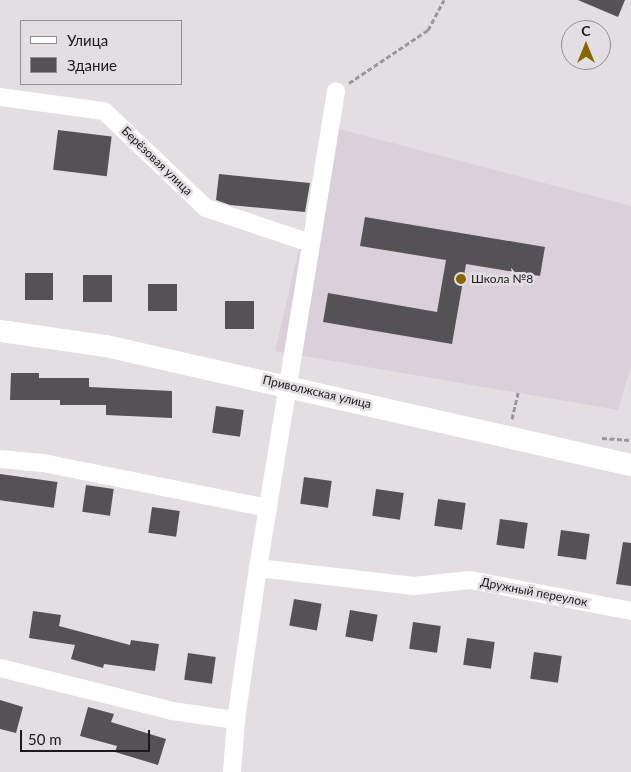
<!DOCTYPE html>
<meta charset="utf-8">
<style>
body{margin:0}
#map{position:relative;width:631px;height:772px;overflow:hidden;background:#e2dee2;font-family:Lato,sans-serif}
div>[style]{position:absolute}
.built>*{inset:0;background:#dad0da}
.building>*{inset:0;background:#555255;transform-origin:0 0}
.path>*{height:3px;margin-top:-1.5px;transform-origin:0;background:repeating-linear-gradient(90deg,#9a979a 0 5px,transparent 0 7.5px)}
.minor>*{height:18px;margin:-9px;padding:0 9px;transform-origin:9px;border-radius:9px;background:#fff}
.major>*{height:22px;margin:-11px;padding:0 11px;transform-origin:11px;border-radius:11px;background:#fff}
.dots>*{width:14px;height:14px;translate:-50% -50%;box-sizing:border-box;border:2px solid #e2dee2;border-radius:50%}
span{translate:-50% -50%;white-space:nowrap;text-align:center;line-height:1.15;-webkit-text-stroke:5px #e2dee2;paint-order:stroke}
.street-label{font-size:12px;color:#1b191b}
.poi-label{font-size:12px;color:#1b191b}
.left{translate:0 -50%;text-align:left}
.legend{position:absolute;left:20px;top:20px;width:162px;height:65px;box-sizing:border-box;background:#e2dee2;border:1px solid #928f92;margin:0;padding:6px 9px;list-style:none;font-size:15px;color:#1b191b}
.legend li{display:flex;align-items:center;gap:10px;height:25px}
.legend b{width:25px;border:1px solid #928f92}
.north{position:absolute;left:561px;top:20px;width:50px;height:50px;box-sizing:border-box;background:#e2dee2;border:1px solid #928f92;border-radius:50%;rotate:0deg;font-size:14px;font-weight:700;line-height:20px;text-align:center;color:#1b191b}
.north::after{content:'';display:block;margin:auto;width:18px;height:22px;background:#856600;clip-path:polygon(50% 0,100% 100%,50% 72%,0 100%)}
.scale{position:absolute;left:20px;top:730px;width:130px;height:22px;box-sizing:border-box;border:2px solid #1b191b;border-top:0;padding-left:6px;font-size:15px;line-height:18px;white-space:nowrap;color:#1b191b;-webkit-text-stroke:4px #e2dee2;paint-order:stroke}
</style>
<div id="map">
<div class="built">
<div style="clip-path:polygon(328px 126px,631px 206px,631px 367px,618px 410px,275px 351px)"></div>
</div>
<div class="building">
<div style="clip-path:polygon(578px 0,625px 0,618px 17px)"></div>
<div style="left:58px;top:130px;width:54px;height:40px;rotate:7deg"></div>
<div style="clip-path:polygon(219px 174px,310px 183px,305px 212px,230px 205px,216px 200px)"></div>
<div style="clip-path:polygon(365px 217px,545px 247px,540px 276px,466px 264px,452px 344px,323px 322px,328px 293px,437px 312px,446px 260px,360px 246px)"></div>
<div style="left:25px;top:273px;width:28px;height:27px"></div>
<div style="left:83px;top:275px;width:29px;height:27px"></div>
<div style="left:148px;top:284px;width:29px;height:27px"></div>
<div style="left:225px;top:301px;width:29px;height:28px"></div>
<div style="clip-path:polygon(11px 373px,39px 373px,39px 378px,89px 378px,89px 387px,172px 391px,172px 418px,106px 415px,106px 405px,60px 405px,60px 400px,10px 400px)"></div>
<div style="left:216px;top:406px;width:28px;height:27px;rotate:8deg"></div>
<div style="left:0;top:474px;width:58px;height:26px;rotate:8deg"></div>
<div style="left:304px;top:477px;width:28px;height:27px;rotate:8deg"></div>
<div style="left:86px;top:485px;width:28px;height:27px;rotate:8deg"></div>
<div style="left:376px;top:489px;width:28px;height:27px;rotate:8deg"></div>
<div style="left:438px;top:499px;width:28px;height:27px;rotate:8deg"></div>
<div style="left:152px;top:507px;width:28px;height:26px;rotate:8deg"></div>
<div style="left:500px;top:519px;width:28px;height:26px;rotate:8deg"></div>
<div style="left:561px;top:530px;width:29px;height:26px;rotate:8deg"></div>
<div style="clip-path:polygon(623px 542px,631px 543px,631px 586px,616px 584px)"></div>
<div style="left:294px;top:599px;width:28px;height:27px;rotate:10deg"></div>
<div style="left:350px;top:610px;width:28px;height:27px;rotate:10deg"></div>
<div style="clip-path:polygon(33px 611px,61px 615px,59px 626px,130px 645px,131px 640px,159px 644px,155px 671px,104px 664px,103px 668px,71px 659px,75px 645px,29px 638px)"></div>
<div style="left:413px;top:622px;width:28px;height:27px;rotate:8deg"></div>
<div style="left:467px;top:638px;width:28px;height:27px;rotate:8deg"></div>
<div style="left:534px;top:652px;width:28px;height:27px;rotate:8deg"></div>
<div style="left:188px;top:653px;width:28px;height:27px;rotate:8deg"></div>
<div style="clip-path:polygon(0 700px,23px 707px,16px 733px,0 729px)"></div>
<div style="clip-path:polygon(88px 707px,114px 714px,111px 722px,166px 739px,158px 765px,115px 752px,117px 746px,80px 736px)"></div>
</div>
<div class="path">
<div style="left:349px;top:83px;width:95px;rotate:-33.9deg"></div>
<div style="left:428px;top:30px;width:34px;rotate:-62deg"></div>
<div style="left:512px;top:419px;width:27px;rotate:-77deg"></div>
<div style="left:602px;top:438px;width:29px;rotate:4deg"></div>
</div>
<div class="minor">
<div style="left:0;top:97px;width:105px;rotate:7.7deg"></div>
<div style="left:104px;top:111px;width:141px;rotate:43.6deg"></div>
<div style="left:206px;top:208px;width:110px;rotate:18.6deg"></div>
<div style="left:0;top:459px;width:43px;rotate:5.3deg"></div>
<div style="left:43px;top:463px;width:229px;rotate:11.3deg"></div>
<div style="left:258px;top:568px;width:157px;rotate:6.6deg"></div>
<div style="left:414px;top:586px;width:56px;rotate:-6.1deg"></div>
<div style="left:470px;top:580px;width:164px;rotate:10.9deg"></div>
<div style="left:0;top:668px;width:177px;rotate:14deg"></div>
<div style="left:172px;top:711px;width:65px;rotate:8deg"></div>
<div style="left:232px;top:772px;width:52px;rotate:-85.6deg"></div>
<div style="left:236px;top:720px;width:154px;rotate:-81.8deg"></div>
<div style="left:258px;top:568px;width:483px;rotate:-80.7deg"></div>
</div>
<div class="major">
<div style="left:0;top:331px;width:107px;rotate:8.1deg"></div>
<div style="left:106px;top:346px;width:538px;rotate:12.77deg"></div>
</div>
<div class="dots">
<div style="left:461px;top:279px;background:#856600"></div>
</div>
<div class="street-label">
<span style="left:157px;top:161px;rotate:44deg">Берёзовая улица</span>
<span style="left:317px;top:392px;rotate:13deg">Приволжская улица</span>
<span style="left:534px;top:592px;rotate:11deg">Дружный переулок</span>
</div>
<div class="poi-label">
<span class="left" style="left:471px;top:279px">Школа №8</span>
</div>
<ul class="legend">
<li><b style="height:6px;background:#fff"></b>Улица</li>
<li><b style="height:14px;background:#555255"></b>Здание</li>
</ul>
<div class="north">С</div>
<div class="scale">50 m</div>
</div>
